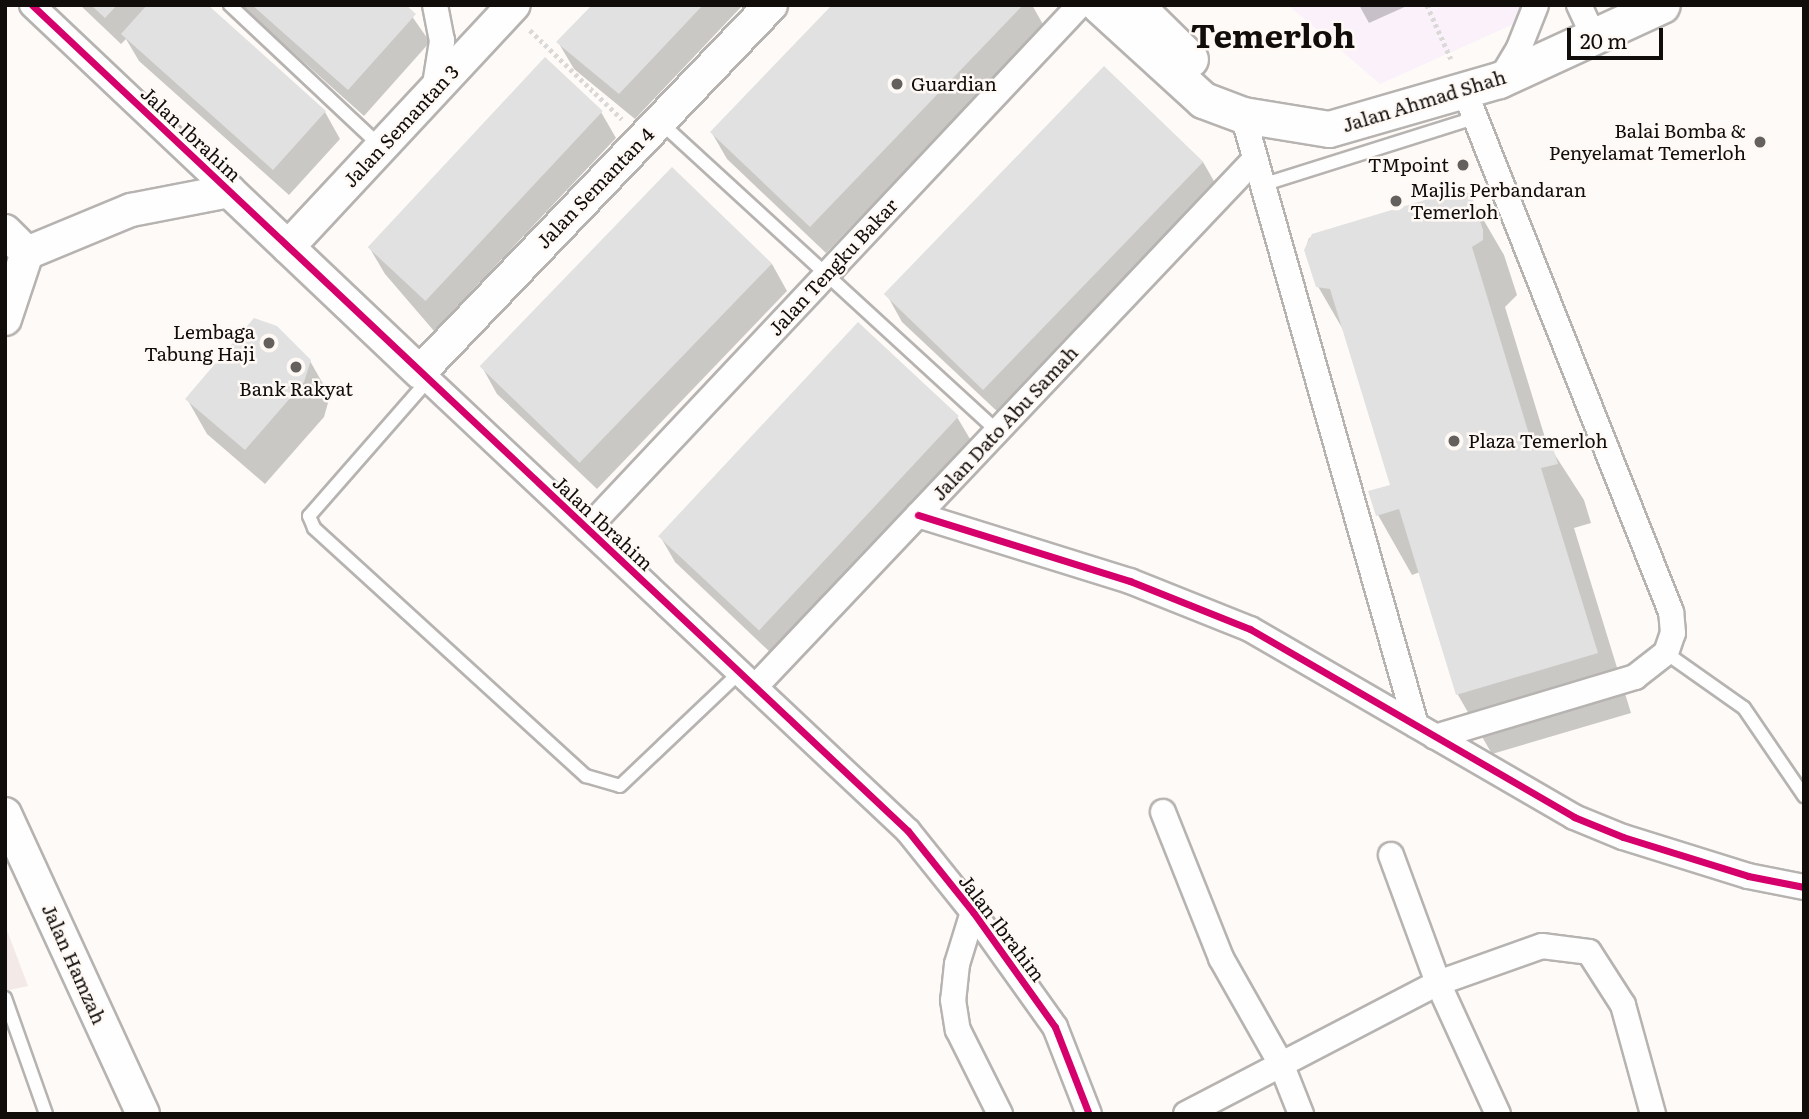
<!DOCTYPE html>
<style>
body{margin:0}
#map{position:relative;width:1809px;height:1119px;overflow:hidden;background:#fdfaf7;font-family:Literata,serif}
div>[style]{position:absolute}
.commercial>*{inset:0;background:#faf1fb}
.education>*{inset:0;background:#f3e9e7}
.shadow>*{inset:0;background:#0003}
.building>*{inset:0;background:#e2e1e1;transform-origin:0 0}
.path>*{height:4.5px;margin-top:-2.25px;transform-origin:0;background:repeating-linear-gradient(90deg,#dad9d8 0 3.5px,transparent 0 7px)}
.roads{filter:drop-shadow(2px 0 #b6b3b1) drop-shadow(-2px 0 #b6b3b1) drop-shadow(0 2px #b6b3b1) drop-shadow(0 -2px #b6b3b1)}
.service>*{height:12px;margin:-6px;padding:0 6px;transform-origin:6px;border-radius:6px;background:#fffefe}
.minor>*{height:24px;margin:-12px;padding:0 12px;transform-origin:12px;border-radius:12px;background:#fffefe}
.tertiary>*{height:32px;margin:-16px;padding:0 16px;transform-origin:16px;border-radius:16px;background:#fffefe}
.secondary>*{height:35px;margin:-17.5px;padding:0 17.5px;transform-origin:17.5px;border-radius:17.5px;background:#fffefe}
.cycleway>*{height:7px;margin:-3.5px;padding:0 3.5px;transform-origin:3.5px;border-radius:3.5px;background:#d6006c}
.dots>*{width:19px;height:19px;translate:-50% -50%;box-sizing:border-box;border:4px solid #fff9f5;border-radius:50%}
span{translate:-50% -50%;white-space:nowrap;text-align:center;line-height:1.15;-webkit-text-stroke:5px #fff9f5;paint-order:stroke}
.poi-label{font-size:19px;color:#100d0b}
.left{translate:0 -50%;text-align:left}
.right{translate:-100% -50%;text-align:right}
.street-label{font-size:19px;color:#100d0b}
.town-label{font-size:33px;color:#100d0b;font-weight:700}
.frame{position:absolute;inset:0;border:7px solid #100d0b;pointer-events:none}
.scale{position:absolute;left:1567px;top:28px;width:96px;height:32px;box-sizing:border-box;border:4px solid #100d0b;border-top:0;padding-left:9px;font-size:21px;line-height:24px;white-space:nowrap;color:#100d0b;-webkit-text-stroke:5px #fff9f5;paint-order:stroke}
</style>
<div id="map">
<div class="commercial">
<div style="clip-path:polygon(1288px 5px,1556px 5px,1380px 84px)"></div>
</div>
<div class="education">
<div style="clip-path:polygon(5px 925px,28px 986px,5px 991px)"></div>
</div>
<div class="shadow">
<div style="clip-path:polygon(80px 5px,206px 5px,325px 112px,340px 139px,289px 195px,139px 61px,126px 39px,121px 44px)"></div>
<div style="clip-path:polygon(240px 5px,404px 5px,430px 42px,364px 116px)"></div>
<div style="clip-path:polygon(594px 5px,743px 5px,635px 119px,574px 69px,558px 42px)"></div>
<div style="clip-path:polygon(834px 5px,1032px 5px,1044px 26px,826px 253px,727px 159px,712px 133px)"></div>
<div style="clip-path:polygon(1359px 5px,1409px 5px,1369px 23px)"></div>
<div style="clip-path:polygon(601px 112px,616px 138px,434px 331px,385px 274px,369px 247px)"></div>
<div style="clip-path:polygon(1203px 162px,1218px 188px,1001px 415px,902px 322px,887px 295px)"></div>
<div style="clip-path:polygon(1458px 192px,1469px 195px,1504px 255px,1517px 295px,1505px 307px,1546px 441px,1584px 500px,1591px 523px,1574px 528px,1631px 713px,1492px 754px,1458px 695px,1420px 572px,1412px 575px,1378px 515px,1392px 486px,1345px 333px,1316px 283px,1305px 250px,1309px 238px)"></div>
<div style="clip-path:polygon(772px 264px,787px 291px,597px 489px,497px 394px,482px 367px)"></div>
<div style="clip-path:polygon(310px 361px,330px 396px,324px 417px,265px 484px,207px 434px,187px 399px)"></div>
<div style="clip-path:polygon(957px 417px,973px 444px,773px 655px,675px 562px,660px 536px)"></div>
</div>
<div class="building">
<div style="clip-path:polygon(91px 5px,117px 5px,105px 18px)"></div>
<div style="clip-path:polygon(147px 5px,208px 5px,326px 111px,273px 170px,121px 34px)"></div>
<div style="clip-path:polygon(252px 5px,406px 5px,416px 14px,348px 90px)"></div>
<div style="clip-path:polygon(592px 5px,703px 5px,619px 94px,556px 42px)"></div>
<div style="clip-path:polygon(832px 5px,1023px 5px,810px 227px,710px 132px)"></div>
<div style="left:545px;top:57px;width:79px;height:260px;rotate:43deg"></div>
<div style="left:1104px;top:66px;width:138px;height:317px;rotate:44deg"></div>
<div style="left:672px;top:167px;width:139px;height:277px;rotate:44deg"></div>
<div style="clip-path:polygon(1458px 190px,1471px 194px,1483px 230px,1483px 240px,1472px 247px,1532px 444px,1550px 438px,1558px 464px,1541px 468px,1598px 653px,1456px 695px,1399px 509px,1376px 516px,1368px 491px,1390px 485px,1330px 289px,1316px 287px,1304px 250px,1312px 234px)"></div>
<div style="clip-path:polygon(254px 318px,277px 326px,311px 360px,304px 382px,245px 450px,185px 399px)"></div>
<div style="left:858px;top:322px;width:138px;height:293px;rotate:43deg"></div>
</div>
<div class="path">
<div style="left:1427px;top:5px;width:59px;rotate:66deg"></div>
<div style="left:530px;top:30px;width:128px;rotate:44.1deg"></div>
</div>
<div class="roads">
<div class="service">
<div style="left:230px;top:5px;width:207px;rotate:43.2deg"></div>
<div style="left:660px;top:122px;width:457px;rotate:42.5deg"></div>
<div style="left:1262px;top:185px;width:223px;rotate:-17.5deg"></div>
<div style="left:429px;top:379px;width:182px;rotate:131.2deg"></div>
<div style="left:309px;top:516px;width:13px;rotate:67deg"></div>
<div style="left:314px;top:528px;width:368px;rotate:42.4deg"></div>
<div style="left:586px;top:776px;width:35px;rotate:16deg"></div>
<div style="left:620px;top:786px;width:164px;rotate:-43.5deg"></div>
<div style="left:1666px;top:653px;width:95px;rotate:35.2deg"></div>
<div style="left:1744px;top:708px;width:107px;rotate:55.7deg"></div>
<div style="left:5px;top:998px;width:123px;rotate:70.5deg"></div>
</div>
<div class="minor">
<div style="left:32px;top:5px;width:271px;rotate:43.4deg"></div>
<div style="left:1579px;top:5px;width:35px;rotate:65deg"></div>
<div style="left:1500px;top:80px;width:37px;rotate:-59deg"></div>
<div style="left:1519px;top:48px;width:46px;rotate:-68.4deg"></div>
<div style="left:434px;top:91px;width:51px;rotate:-80.9deg"></div>
<div style="left:442px;top:41px;width:37px;rotate:-101deg"></div>
<div style="left:1243px;top:115px;width:634px;rotate:74.17deg"></div>
<div style="left:420px;top:372px;width:670px;rotate:43.25deg"></div>
<div style="left:908px;top:831px;width:104px;rotate:51.3deg"></div>
<div style="left:973px;top:912px;width:141px;rotate:54.5deg"></div>
<div style="left:1055px;top:1027px;width:93px;rotate:68.7deg"></div>
<div style="left:918px;top:515px;width:222px;rotate:17.3deg"></div>
<div style="left:1130px;top:581px;width:129px;rotate:21.8deg"></div>
<div style="left:1250px;top:629px;width:375px;rotate:30.1deg"></div>
<div style="left:1574px;top:817px;width:53px;rotate:22.2deg"></div>
<div style="left:1623px;top:837px;width:131px;rotate:17.3deg"></div>
<div style="left:1748px;top:876px;width:57px;rotate:11.1deg"></div>
<div style="left:587px;top:529px;width:719px;rotate:-46.75deg"></div>
<div style="left:755px;top:687px;width:727px;rotate:-46.56deg"></div>
<div style="left:1435px;top:737px;width:209px;rotate:-16.7deg"></div>
<div style="left:1635px;top:677px;width:39px;rotate:-38deg"></div>
<div style="left:1666px;top:653px;width:21px;rotate:-71deg"></div>
<div style="left:1673px;top:633px;width:21px;rotate:-95deg"></div>
<div style="left:1671px;top:612px;width:559px;rotate:-111.61deg"></div>
<div style="left:1163px;top:812px;width:157px;rotate:68.3deg"></div>
<div style="left:1221px;top:958px;width:124px;rotate:60.5deg"></div>
<div style="left:1282px;top:1066px;width:52px;rotate:68.4deg"></div>
<div style="left:1391px;top:855px;width:136px;rotate:69.8deg"></div>
<div style="left:1438px;top:983px;width:144px;rotate:65.4deg"></div>
<div style="left:973px;top:912px;width:54px;rotate:107.1deg"></div>
<div style="left:957px;top:964px;width:36px;rotate:96deg"></div>
<div style="left:953px;top:1000px;width:30px;rotate:81deg"></div>
<div style="left:958px;top:1030px;width:94px;rotate:63.4deg"></div>
<div style="left:1186px;top:1114px;width:284px;rotate:-27.5deg"></div>
<div style="left:1438px;top:983px;width:110px;rotate:-19.6deg"></div>
<div style="left:1542px;top:946px;width:47px;rotate:7.3deg"></div>
<div style="left:1589px;top:952px;width:63px;rotate:57.3deg"></div>
<div style="left:1623px;top:1005px;width:113px;rotate:74.6deg"></div>
</div>
<div class="tertiary">
<div style="left:5px;top:231px;width:31px;rotate:45deg"></div>
<div style="left:288px;top:247px;width:331px;rotate:-47deg"></div>
<div style="left:27px;top:253px;width:113px;rotate:-22.5deg"></div>
<div style="left:131px;top:210px;width:100px;rotate:-11deg"></div>
<div style="left:229px;top:191px;width:263px;rotate:43.5deg"></div>
<div style="left:420px;top:372px;width:508px;rotate:-46.28deg"></div>
<div style="left:5px;top:319px;width:70px;rotate:-71.6deg"></div>
<div style="left:5px;top:814px;width:330px;rotate:65.3deg"></div>
</div>
<div class="secondary">
<div style="left:1099px;top:5px;width:141px;rotate:42.4deg"></div>
<div style="left:1203px;top:100px;width:43px;rotate:20.6deg"></div>
<div style="left:1243px;top:115px;width:87px;rotate:9.2deg"></div>
<div style="left:1329px;top:129px;width:177px;rotate:-16.1deg"></div>
<div style="left:1499px;top:80px;width:179px;rotate:-24.7deg"></div>
<div style="left:1135px;top:5px;width:77px;rotate:44.5deg"></div>
</div>
</div>
<div class="cycleway">
<div style="left:32px;top:5px;width:1204px;rotate:43.32deg"></div>
<div style="left:908px;top:831px;width:104px;rotate:51.3deg"></div>
<div style="left:973px;top:912px;width:141px;rotate:54.5deg"></div>
<div style="left:1055px;top:1027px;width:93px;rotate:68.7deg"></div>
<div style="left:918px;top:515px;width:222px;rotate:17.3deg"></div>
<div style="left:1130px;top:581px;width:129px;rotate:21.8deg"></div>
<div style="left:1250px;top:629px;width:375px;rotate:30.1deg"></div>
<div style="left:1574px;top:817px;width:53px;rotate:22.2deg"></div>
<div style="left:1623px;top:837px;width:131px;rotate:17.3deg"></div>
<div style="left:1748px;top:876px;width:57px;rotate:11.1deg"></div>
</div>
<div class="dots">
<div style="left:897px;top:84px;background:#63605e"></div>
<div style="left:1760px;top:142px;background:#63605e"></div>
<div style="left:1463px;top:165px;background:#63605e"></div>
<div style="left:1396px;top:201px;background:#63605e"></div>
<div style="left:269px;top:343px;background:#63605e"></div>
<div style="left:296px;top:367px;background:#63605e"></div>
<div style="left:1454px;top:441px;background:#63605e"></div>
</div>
<div class="poi-label">
<span class="left" style="left:911px;top:84px">Guardian</span>
<span class="right" style="left:1746px;top:142px">Balai Bomba &amp;<br>Penyelamat Temerloh</span>
<span class="right" style="left:1449px;top:165px">TMpoint</span>
<span class="left" style="left:1410px;top:201px">Majlis Perbandaran<br>Temerloh</span>
<span class="right" style="left:255px;top:343px">Lembaga<br>Tabung Haji</span>
<span style="left:296px;top:389px">Bank Rakyat</span>
<span class="left" style="left:1468px;top:441px">Plaza Temerloh</span>
</div>
<div class="street-label">
<span style="left:1424px;top:101px;rotate:-17deg">Jalan Ahmad Shah</span>
<span style="left:401px;top:126px;rotate:-47deg">Jalan Semantan 3</span>
<span style="left:191px;top:134px;rotate:43deg">Jalan Ibrahim</span>
<span style="left:595px;top:188px;rotate:-46deg">Jalan Semantan 4</span>
<span style="left:833px;top:267px;rotate:-47deg">Jalan Tengku Bakar</span>
<span style="left:1005px;top:423px;rotate:-47deg">Jalan Dato Abu Samah</span>
<span style="left:603px;top:523px;rotate:43deg">Jalan Ibrahim</span>
<span style="left:1002px;top:928px;rotate:53deg">Jalan Ibrahim</span>
<span style="left:74px;top:964px;rotate:66deg">Jalan Hamzah</span>
</div>
<div class="town-label">
<span style="left:1273px;top:34px">Temerloh</span>
</div>
<div class="frame"></div>
<div class="scale">20 m</div>
</div>
